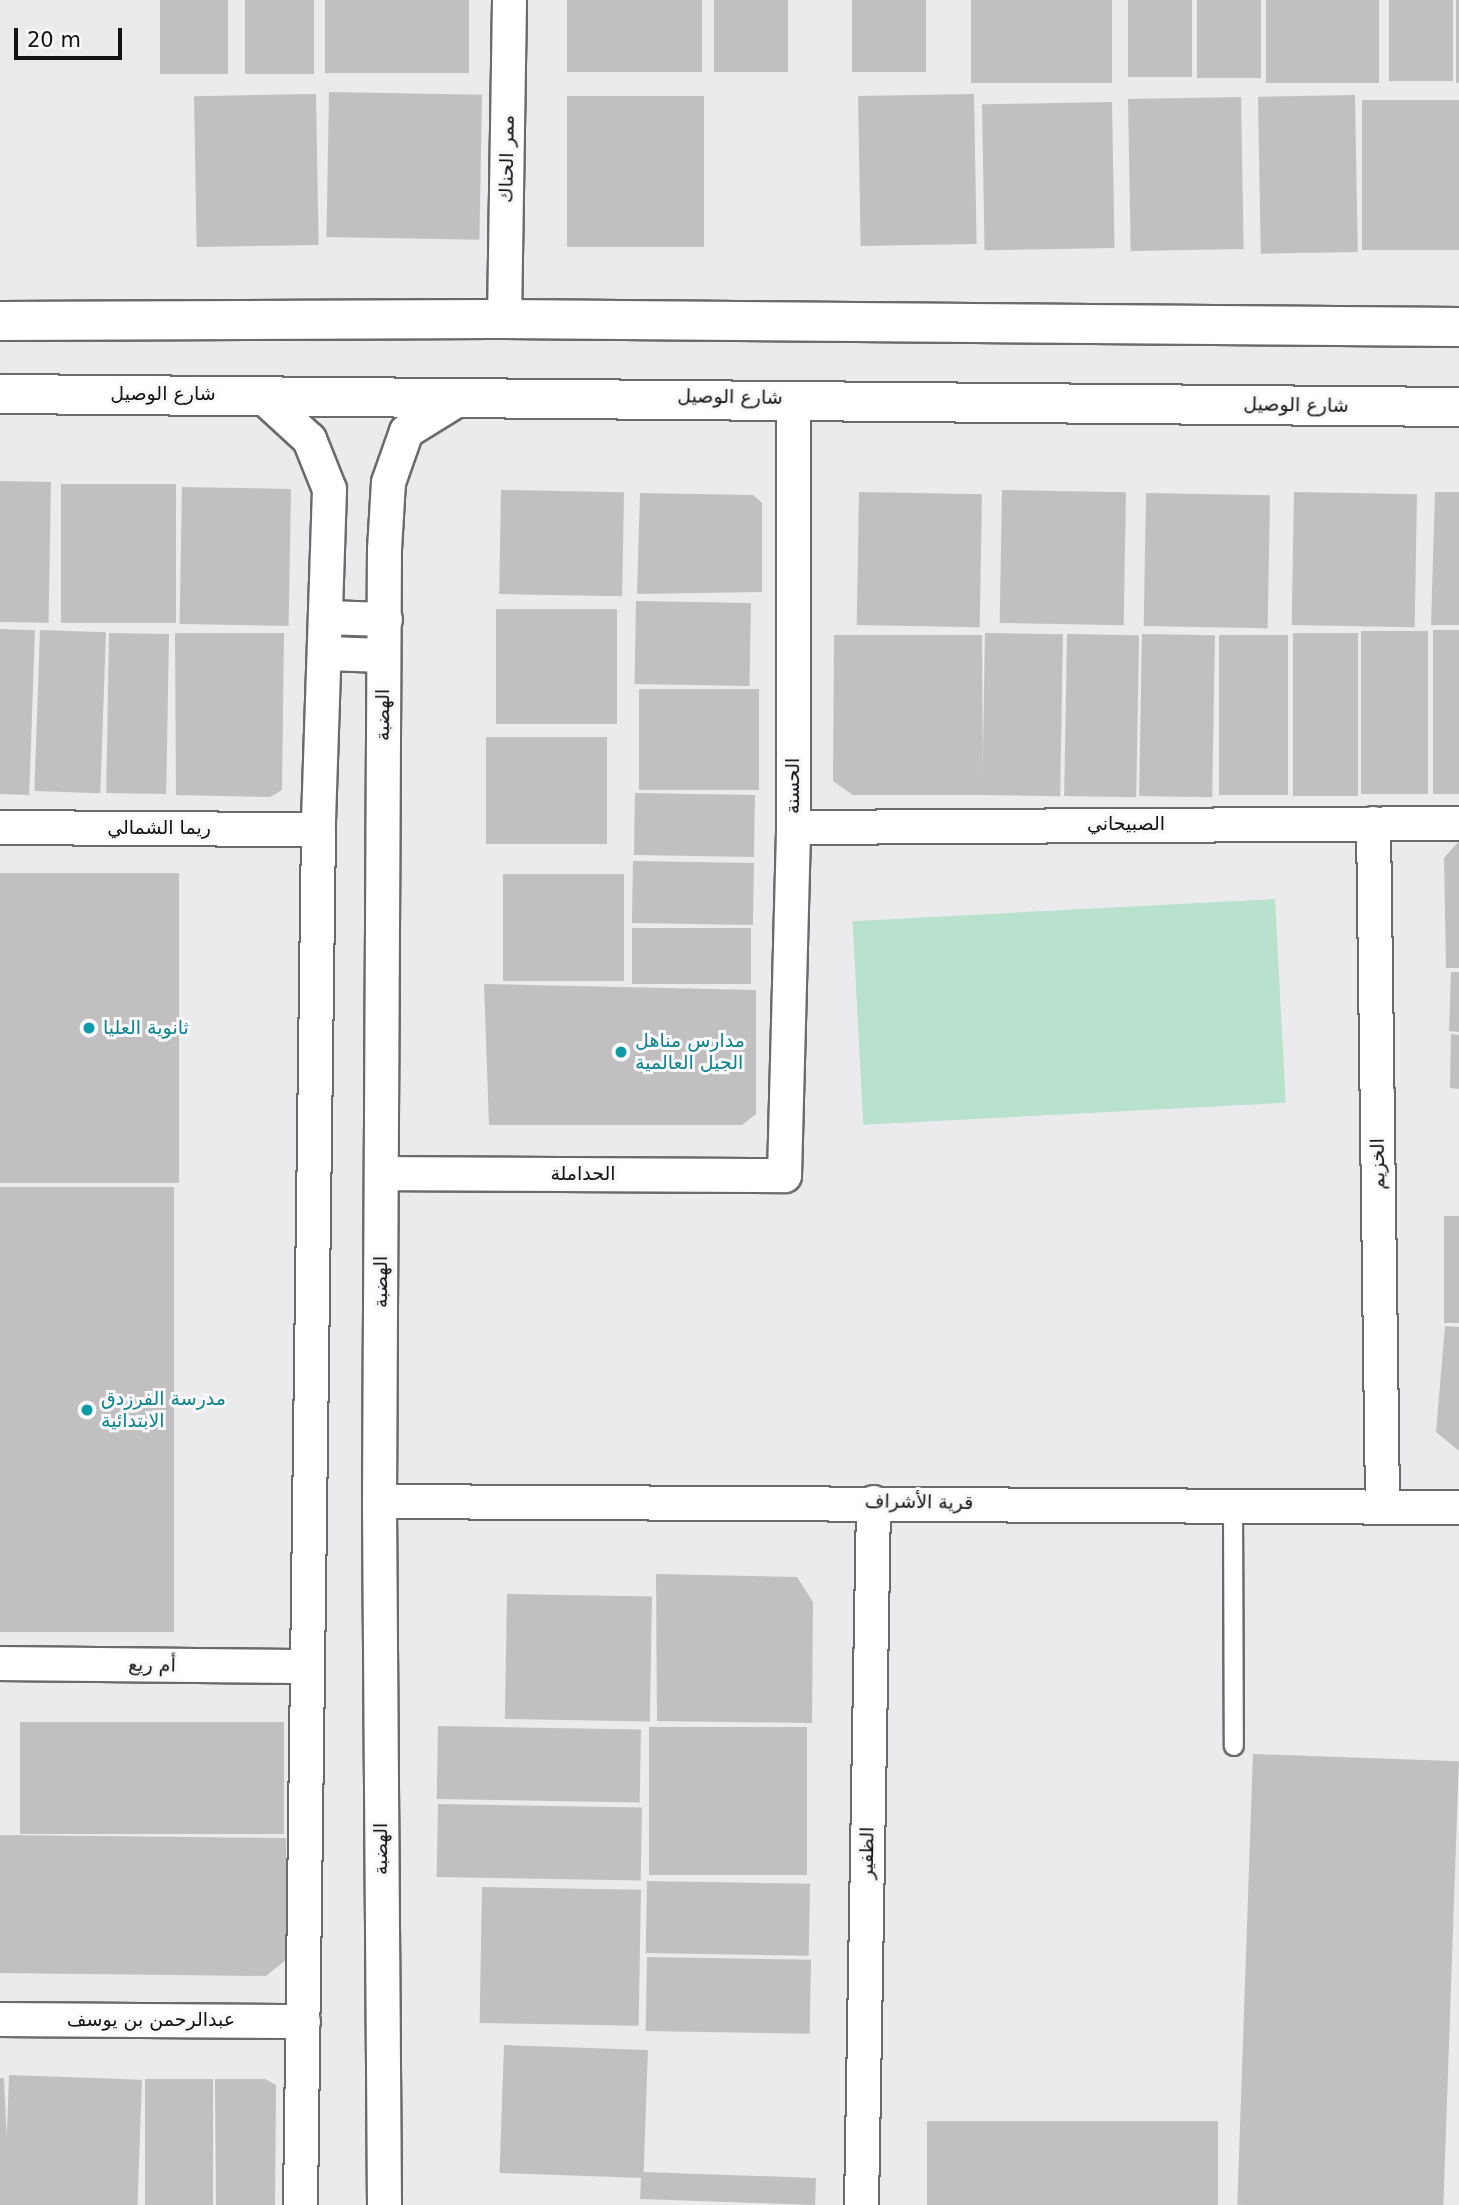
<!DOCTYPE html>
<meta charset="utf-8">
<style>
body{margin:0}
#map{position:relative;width:1459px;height:2205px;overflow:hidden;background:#ebebed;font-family:"DejaVu Sans",Cairo,sans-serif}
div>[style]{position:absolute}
.green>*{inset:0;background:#b8e1ce;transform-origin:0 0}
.building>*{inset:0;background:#c1bfc0;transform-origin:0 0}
.roads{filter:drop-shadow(2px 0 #6b6b6d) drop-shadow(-2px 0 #6b6b6d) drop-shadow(0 2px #6b6b6d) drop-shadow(0 -2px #6b6b6d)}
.lane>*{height:18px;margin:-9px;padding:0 9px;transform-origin:9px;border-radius:9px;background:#fff}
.street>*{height:33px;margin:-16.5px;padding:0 16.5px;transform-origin:16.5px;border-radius:16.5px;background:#fff}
.secondary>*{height:38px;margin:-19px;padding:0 19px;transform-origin:19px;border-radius:19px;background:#fff}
.dots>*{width:19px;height:19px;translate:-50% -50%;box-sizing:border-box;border:4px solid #f8f8fb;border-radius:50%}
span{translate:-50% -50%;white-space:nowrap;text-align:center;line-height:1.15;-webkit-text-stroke:6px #f8f8fb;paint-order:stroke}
.street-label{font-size:19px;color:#121213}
.culture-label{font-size:19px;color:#0d838f}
.left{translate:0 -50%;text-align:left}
.scale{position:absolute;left:14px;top:28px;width:108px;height:32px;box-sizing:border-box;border:4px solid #121213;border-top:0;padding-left:9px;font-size:21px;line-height:24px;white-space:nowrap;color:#121213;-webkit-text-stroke:5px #f8f8fb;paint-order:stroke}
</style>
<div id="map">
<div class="green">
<div style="left:1275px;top:899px;width:204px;height:423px;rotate:87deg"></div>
</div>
<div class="building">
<div style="left:160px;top:0;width:68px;height:74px"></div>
<div style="left:245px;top:0;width:69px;height:74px"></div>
<div style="left:325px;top:0;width:144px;height:73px"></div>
<div style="left:567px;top:0;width:135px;height:72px"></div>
<div style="left:714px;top:0;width:74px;height:72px"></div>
<div style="left:852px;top:0;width:74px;height:72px"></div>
<div style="left:971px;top:0;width:141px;height:83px"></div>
<div style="left:1128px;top:0;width:64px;height:77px"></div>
<div style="left:1197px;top:0;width:64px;height:78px"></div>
<div style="left:1266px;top:0;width:113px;height:83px"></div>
<div style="left:1389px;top:0;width:64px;height:81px"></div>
<div style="left:1456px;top:0;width:3px;height:83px"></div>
<div style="left:329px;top:92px;width:153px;height:145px;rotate:1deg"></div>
<div style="left:316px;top:94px;width:151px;height:122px;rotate:89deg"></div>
<div style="left:974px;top:94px;width:150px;height:116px;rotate:89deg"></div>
<div style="left:1355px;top:95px;width:157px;height:97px;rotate:89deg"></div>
<div style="left:567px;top:96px;width:137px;height:151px"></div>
<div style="left:1241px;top:97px;width:152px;height:113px;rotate:89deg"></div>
<div style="left:1362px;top:100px;width:97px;height:150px"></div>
<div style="left:1112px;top:102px;width:146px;height:130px;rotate:89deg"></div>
<div style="left:0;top:481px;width:51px;height:141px;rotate:1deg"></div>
<div style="left:61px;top:484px;width:115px;height:139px"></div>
<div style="left:182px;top:487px;width:109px;height:137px;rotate:1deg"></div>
<div style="left:501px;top:490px;width:123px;height:104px;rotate:1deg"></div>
<div style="left:1002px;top:490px;width:124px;height:133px;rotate:1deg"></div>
<div style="left:859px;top:492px;width:123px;height:133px;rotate:1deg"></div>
<div style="left:1294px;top:492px;width:123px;height:133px;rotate:1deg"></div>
<div style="clip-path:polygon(1435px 492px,1459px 492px,1459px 625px,1431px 625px)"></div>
<div style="clip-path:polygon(640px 493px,753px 495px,762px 503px,762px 592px,637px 594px)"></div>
<div style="left:1146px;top:493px;width:124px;height:133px;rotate:1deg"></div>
<div style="left:636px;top:601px;width:115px;height:83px;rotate:1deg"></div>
<div style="left:496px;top:609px;width:121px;height:115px"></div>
<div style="left:0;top:629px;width:35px;height:165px;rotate:2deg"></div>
<div style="left:40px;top:630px;width:66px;height:161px;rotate:2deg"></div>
<div style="left:1433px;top:630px;width:26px;height:164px"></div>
<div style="left:1428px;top:631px;width:163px;height:67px;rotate:90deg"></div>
<div style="left:109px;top:633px;width:60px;height:160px;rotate:1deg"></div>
<div style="clip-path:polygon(175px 633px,284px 633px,282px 790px,270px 797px,176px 795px)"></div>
<div style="left:985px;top:633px;width:78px;height:162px;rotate:1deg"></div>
<div style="left:1293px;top:633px;width:65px;height:163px"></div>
<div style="left:1067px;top:634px;width:72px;height:162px;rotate:1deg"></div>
<div style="left:1142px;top:634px;width:73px;height:162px;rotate:1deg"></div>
<div style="clip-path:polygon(834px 635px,982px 635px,983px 795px,853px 795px,833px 781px)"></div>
<div style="left:1219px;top:635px;width:69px;height:160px"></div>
<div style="left:639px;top:689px;width:120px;height:101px"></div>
<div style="left:486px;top:737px;width:121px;height:107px"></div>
<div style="left:635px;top:793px;width:120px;height:62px;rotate:1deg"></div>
<div style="clip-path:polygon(1459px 841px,1459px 968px,1446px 968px,1444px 858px)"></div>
<div style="left:633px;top:861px;width:121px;height:62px;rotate:1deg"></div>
<div style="left:0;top:873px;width:179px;height:310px"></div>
<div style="left:503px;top:874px;width:121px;height:107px"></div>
<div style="left:632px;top:928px;width:119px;height:56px"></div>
<div style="clip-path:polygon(1451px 972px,1459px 972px,1459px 1032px,1449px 1031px)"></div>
<div style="clip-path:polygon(484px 984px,756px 990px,756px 1114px,742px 1125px,489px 1125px)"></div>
<div style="clip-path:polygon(1451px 1034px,1459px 1035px,1459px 1089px,1450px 1088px)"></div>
<div style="left:0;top:1187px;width:174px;height:445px"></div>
<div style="left:1444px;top:1216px;width:15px;height:107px"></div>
<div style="clip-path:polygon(1445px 1326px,1459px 1327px,1459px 1451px,1436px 1432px)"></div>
<div style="clip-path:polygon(656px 1574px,797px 1577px,813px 1602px,812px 1723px,657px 1721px)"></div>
<div style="left:507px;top:1594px;width:145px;height:125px;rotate:1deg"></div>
<div style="left:20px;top:1722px;width:264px;height:112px"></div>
<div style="left:438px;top:1726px;width:203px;height:73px;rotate:1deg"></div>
<div style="left:649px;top:1727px;width:158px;height:148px"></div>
<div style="left:1253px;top:1754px;width:206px;height:451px;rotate:2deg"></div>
<div style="left:438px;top:1804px;width:204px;height:73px;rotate:1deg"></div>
<div style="clip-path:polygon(0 1835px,286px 1838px,287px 1959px,266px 1976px,0 1973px)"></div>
<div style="left:647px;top:1881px;width:163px;height:72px;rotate:1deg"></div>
<div style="left:482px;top:1887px;width:159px;height:136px;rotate:1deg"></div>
<div style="left:647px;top:1957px;width:164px;height:74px;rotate:1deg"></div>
<div style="left:504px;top:2045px;width:144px;height:128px;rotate:2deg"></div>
<div style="left:9px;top:2075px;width:133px;height:130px;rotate:2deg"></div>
<div style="clip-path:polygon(0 2078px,4px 2078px,10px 2205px,0 2205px)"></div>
<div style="left:145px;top:2079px;width:68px;height:126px"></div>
<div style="clip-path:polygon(215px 2079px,265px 2079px,276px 2085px,275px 2205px,216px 2205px)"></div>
<div style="left:927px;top:2121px;width:291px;height:84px"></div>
<div style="left:816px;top:2178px;width:27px;height:175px;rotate:92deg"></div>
</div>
<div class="roads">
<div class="lane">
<div style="left:1233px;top:1507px;width:239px;rotate:89.8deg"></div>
</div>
<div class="street">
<div style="left:504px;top:319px;width:319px;rotate:-89.1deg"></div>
<div style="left:260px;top:394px;width:67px;rotate:42.6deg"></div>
<div style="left:309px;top:439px;width:54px;rotate:68.2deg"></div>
<div style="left:329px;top:489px;width:340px;rotate:91.9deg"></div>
<div style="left:318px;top:829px;width:1376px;rotate:90.75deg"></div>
<div style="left:325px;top:617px;width:60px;rotate:1.9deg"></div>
<div style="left:326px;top:653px;width:57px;rotate:2deg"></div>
<div style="left:1373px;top:823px;width:682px;rotate:89.24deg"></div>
<div style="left:0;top:827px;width:318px;rotate:0.4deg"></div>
<div style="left:793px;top:827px;width:666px;rotate:-0.34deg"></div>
<div style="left:382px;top:1173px;width:402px;rotate:0.3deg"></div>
<div style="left:784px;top:1175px;width:348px;rotate:-88.5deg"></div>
<div style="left:793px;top:827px;width:429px;rotate:-90deg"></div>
<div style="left:379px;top:1501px;width:1080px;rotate:0.32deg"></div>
<div style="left:0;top:1663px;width:304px;rotate:0.6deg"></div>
<div style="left:0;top:2019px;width:303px;rotate:0.4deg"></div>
<div style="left:384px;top:2205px;width:704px;rotate:-90.41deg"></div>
<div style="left:379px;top:1501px;width:952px;rotate:-89.7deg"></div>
<div style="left:384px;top:549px;width:67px;rotate:-86.6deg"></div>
<div style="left:388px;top:482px;width:54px;rotate:-70.6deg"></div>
<div style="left:406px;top:431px;width:68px;rotate:-31.8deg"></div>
<div style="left:861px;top:2205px;width:703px;rotate:-89.02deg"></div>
</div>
<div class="secondary">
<div style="left:0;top:321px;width:504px;rotate:-0.23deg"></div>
<div style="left:504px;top:319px;width:955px;rotate:0.48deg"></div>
<div style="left:0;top:394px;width:1459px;rotate:0.51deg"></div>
</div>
</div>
<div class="dots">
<div style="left:89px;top:1028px;background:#0f9aa8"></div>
<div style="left:621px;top:1052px;background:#0f9aa8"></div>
<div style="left:87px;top:1410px;background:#0f9aa8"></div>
</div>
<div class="street-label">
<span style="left:507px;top:159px;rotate:-89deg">ممر الحناك</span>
<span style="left:163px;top:394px">شارع الوصيل</span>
<span style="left:730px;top:397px;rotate:1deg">شارع الوصيل</span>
<span style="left:1296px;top:405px;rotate:1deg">شارع الوصيل</span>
<span style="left:383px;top:715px;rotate:-90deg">الهضبة</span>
<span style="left:793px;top:786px;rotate:-90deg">الحسنة</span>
<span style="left:1126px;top:824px">الصبيحاني</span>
<span style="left:159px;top:828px">ريما الشمالي</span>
<span style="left:1378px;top:1164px;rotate:-91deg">الخزيم</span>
<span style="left:583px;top:1174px">الحداملة</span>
<span style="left:381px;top:1282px;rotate:-90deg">الهضبة</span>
<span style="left:919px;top:1502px;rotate:1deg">قرية الأشراف</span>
<span style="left:152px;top:1665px;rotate:1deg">أم ريع</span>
<span style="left:381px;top:1849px;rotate:-90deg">الهضبة</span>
<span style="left:867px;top:1853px;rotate:-89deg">الظفير</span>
<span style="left:151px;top:2020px">عبدالرحمن بن يوسف</span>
</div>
<div class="culture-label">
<span class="left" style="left:103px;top:1028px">ثانوية العليا</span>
<span class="left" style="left:635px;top:1052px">مدارس مناهل<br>الجيل العالمية</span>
<span class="left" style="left:101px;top:1410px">مدرسة الفرزدق<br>الابتدائية</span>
</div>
<div class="scale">20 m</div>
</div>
